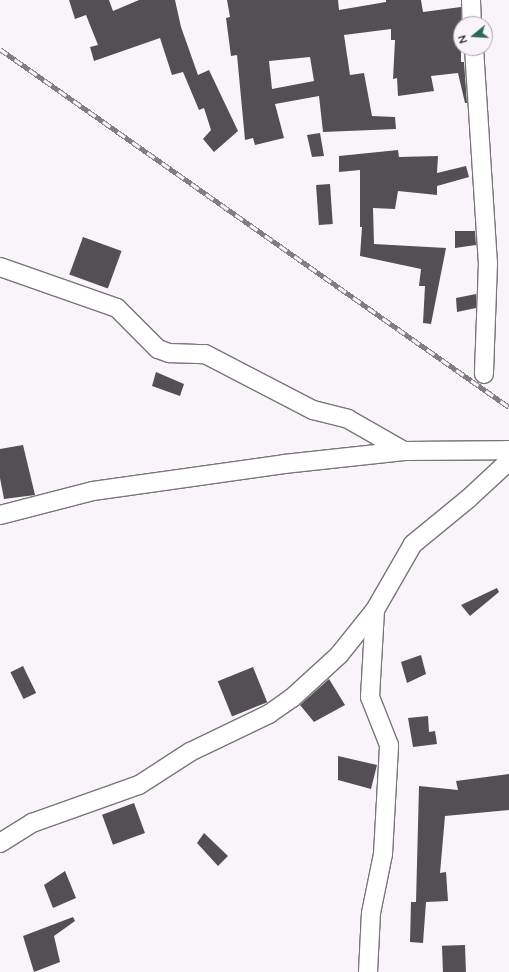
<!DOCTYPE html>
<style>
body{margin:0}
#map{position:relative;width:509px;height:972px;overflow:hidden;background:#f9f4fa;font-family:Quicksand,sans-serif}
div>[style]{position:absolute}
.building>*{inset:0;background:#534f54;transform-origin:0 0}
.roads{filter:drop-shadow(1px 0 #79757a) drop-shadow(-1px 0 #79757a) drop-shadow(0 1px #79757a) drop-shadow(0 -1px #79757a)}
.minor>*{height:18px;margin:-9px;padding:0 9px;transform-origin:9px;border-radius:9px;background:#fff}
.rail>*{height:4.5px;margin-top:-2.25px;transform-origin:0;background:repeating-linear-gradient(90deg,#f9f4fa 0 9px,#817d82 0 18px);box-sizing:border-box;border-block:1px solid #817d82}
span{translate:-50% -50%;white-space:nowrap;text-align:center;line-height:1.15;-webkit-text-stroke:4px #f9f4fa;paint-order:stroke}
.north{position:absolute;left:453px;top:16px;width:40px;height:40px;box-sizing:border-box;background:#f9f4fa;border:1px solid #a8a4a9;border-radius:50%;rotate:252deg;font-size:11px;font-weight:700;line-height:16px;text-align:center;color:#2f2d30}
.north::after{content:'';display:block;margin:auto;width:14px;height:18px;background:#296958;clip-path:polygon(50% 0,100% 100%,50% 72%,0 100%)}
</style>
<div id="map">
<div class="building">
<div style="clip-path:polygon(69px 0,109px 0,113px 11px,139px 0,175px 0,181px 27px,198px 75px,209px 70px,238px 131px,214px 152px,203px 139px,211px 130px,204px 108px,199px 110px,183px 72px,172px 75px,160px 38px,94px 61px,90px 47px,98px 45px,86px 15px,75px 19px)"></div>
<div style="clip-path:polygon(evenodd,227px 0,338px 0,339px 10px,386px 2px,386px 0,421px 0,423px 12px,461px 7px,461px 62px,464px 62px,467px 103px,465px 103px,458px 73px,431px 76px,434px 91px,398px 96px,397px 78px,393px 79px,395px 40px,391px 40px,391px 29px,344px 35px,350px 75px,364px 73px,372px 116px,395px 117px,396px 129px,323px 132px,319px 96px,275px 104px,284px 138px,255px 145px,253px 138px,245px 140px,237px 55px,231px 56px,226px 18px,230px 17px,227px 0,310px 57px,314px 81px,272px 89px,269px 61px,310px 57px)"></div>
<div style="clip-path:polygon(320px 133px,324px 156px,312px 157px,307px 135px)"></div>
<div style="clip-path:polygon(398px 150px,399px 157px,438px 156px,437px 173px,466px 166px,469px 177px,437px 186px,437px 195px,398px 191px,395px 209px,373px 208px,374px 244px,446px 248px,431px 324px,423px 323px,425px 286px,419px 286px,421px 269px,360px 256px,362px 227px,360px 227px,360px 170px,339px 172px,339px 156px)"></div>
<div style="left:330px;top:184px;width:40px;height:14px;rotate:86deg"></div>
<div style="clip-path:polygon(455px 231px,475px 231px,476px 245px,455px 248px)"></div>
<div style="left:83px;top:237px;width:41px;height:40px;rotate:20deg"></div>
<div style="clip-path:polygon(476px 294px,476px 308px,457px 312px,456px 298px)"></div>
<div style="clip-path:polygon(156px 372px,184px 384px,180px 396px,152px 386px)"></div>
<div style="clip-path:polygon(23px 445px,35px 495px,4px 499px,0 478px,0 449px)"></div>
<div style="clip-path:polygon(497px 588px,499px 592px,470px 616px,461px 605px)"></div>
<div style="clip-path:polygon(421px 655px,426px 674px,407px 683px,401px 662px)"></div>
<div style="left:23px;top:666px;width:30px;height:14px;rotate:64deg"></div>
<div style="left:253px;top:667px;width:38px;height:38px;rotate:68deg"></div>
<div style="clip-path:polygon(329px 679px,345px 705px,314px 722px,300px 705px)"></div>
<div style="clip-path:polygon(428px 716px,429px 732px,435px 731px,437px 744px,413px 747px,408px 718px)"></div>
<div style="clip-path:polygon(338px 756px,377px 765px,371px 789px,338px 780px)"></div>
<div style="clip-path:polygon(509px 774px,509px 810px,445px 816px,440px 873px,446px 872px,448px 901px,426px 902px,423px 943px,410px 942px,411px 902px,416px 902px,419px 786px,458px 790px,456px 781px)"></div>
<div style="left:134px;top:803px;width:32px;height:34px;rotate:70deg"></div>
<div style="clip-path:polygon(204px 833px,228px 856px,218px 866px,197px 843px)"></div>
<div style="clip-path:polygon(65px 871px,76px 898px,53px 908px,44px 885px)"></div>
<div style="clip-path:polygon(73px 917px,75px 921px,54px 936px,60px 962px,34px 972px,23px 936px)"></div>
<div style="left:465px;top:945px;width:27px;height:23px;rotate:88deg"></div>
</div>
<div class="roads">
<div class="minor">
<div style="left:471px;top:0;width:24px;rotate:88deg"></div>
<div style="left:474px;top:48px;width:215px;rotate:86.3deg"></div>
<div style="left:488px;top:263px;width:111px;rotate:92.1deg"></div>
<div style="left:0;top:267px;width:124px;rotate:19.3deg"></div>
<div style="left:117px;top:308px;width:58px;rotate:45deg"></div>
<div style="left:158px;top:349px;width:12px;rotate:20deg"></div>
<div style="left:169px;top:353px;width:36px;rotate:2deg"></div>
<div style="left:205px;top:354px;width:122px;rotate:27.4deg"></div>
<div style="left:313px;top:410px;width:36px;rotate:14deg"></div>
<div style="left:348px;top:419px;width:64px;rotate:29.7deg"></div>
<div style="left:0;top:515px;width:96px;rotate:-14.5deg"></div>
<div style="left:93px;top:491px;width:193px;rotate:-8deg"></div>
<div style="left:284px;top:464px;width:121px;rotate:-6.2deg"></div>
<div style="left:404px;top:451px;width:105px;rotate:-0.5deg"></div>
<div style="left:0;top:843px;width:38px;rotate:-32deg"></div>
<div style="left:32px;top:823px;width:114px;rotate:-19.6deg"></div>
<div style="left:139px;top:785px;width:61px;rotate:-32.9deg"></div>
<div style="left:190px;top:752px;width:88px;rotate:-25.7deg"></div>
<div style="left:269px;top:714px;width:28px;rotate:-35deg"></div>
<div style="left:292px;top:698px;width:64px;rotate:-42.5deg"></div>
<div style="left:339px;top:655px;width:58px;rotate:-51.3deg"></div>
<div style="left:375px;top:610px;width:76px;rotate:-60.1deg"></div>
<div style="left:413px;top:544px;width:71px;rotate:-39.3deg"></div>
<div style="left:468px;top:499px;width:56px;rotate:-42.8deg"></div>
<div style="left:368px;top:972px;width:59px;rotate:-87.1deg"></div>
<div style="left:371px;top:913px;width:60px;rotate:-78.5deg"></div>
<div style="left:383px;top:854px;width:109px;rotate:-86.8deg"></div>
<div style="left:389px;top:745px;width:52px;rotate:-111.6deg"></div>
<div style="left:370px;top:697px;width:87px;rotate:-86.7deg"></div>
</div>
</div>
<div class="rail">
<div style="left:0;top:49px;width:622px;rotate:35.12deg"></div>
</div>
<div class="north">N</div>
</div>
